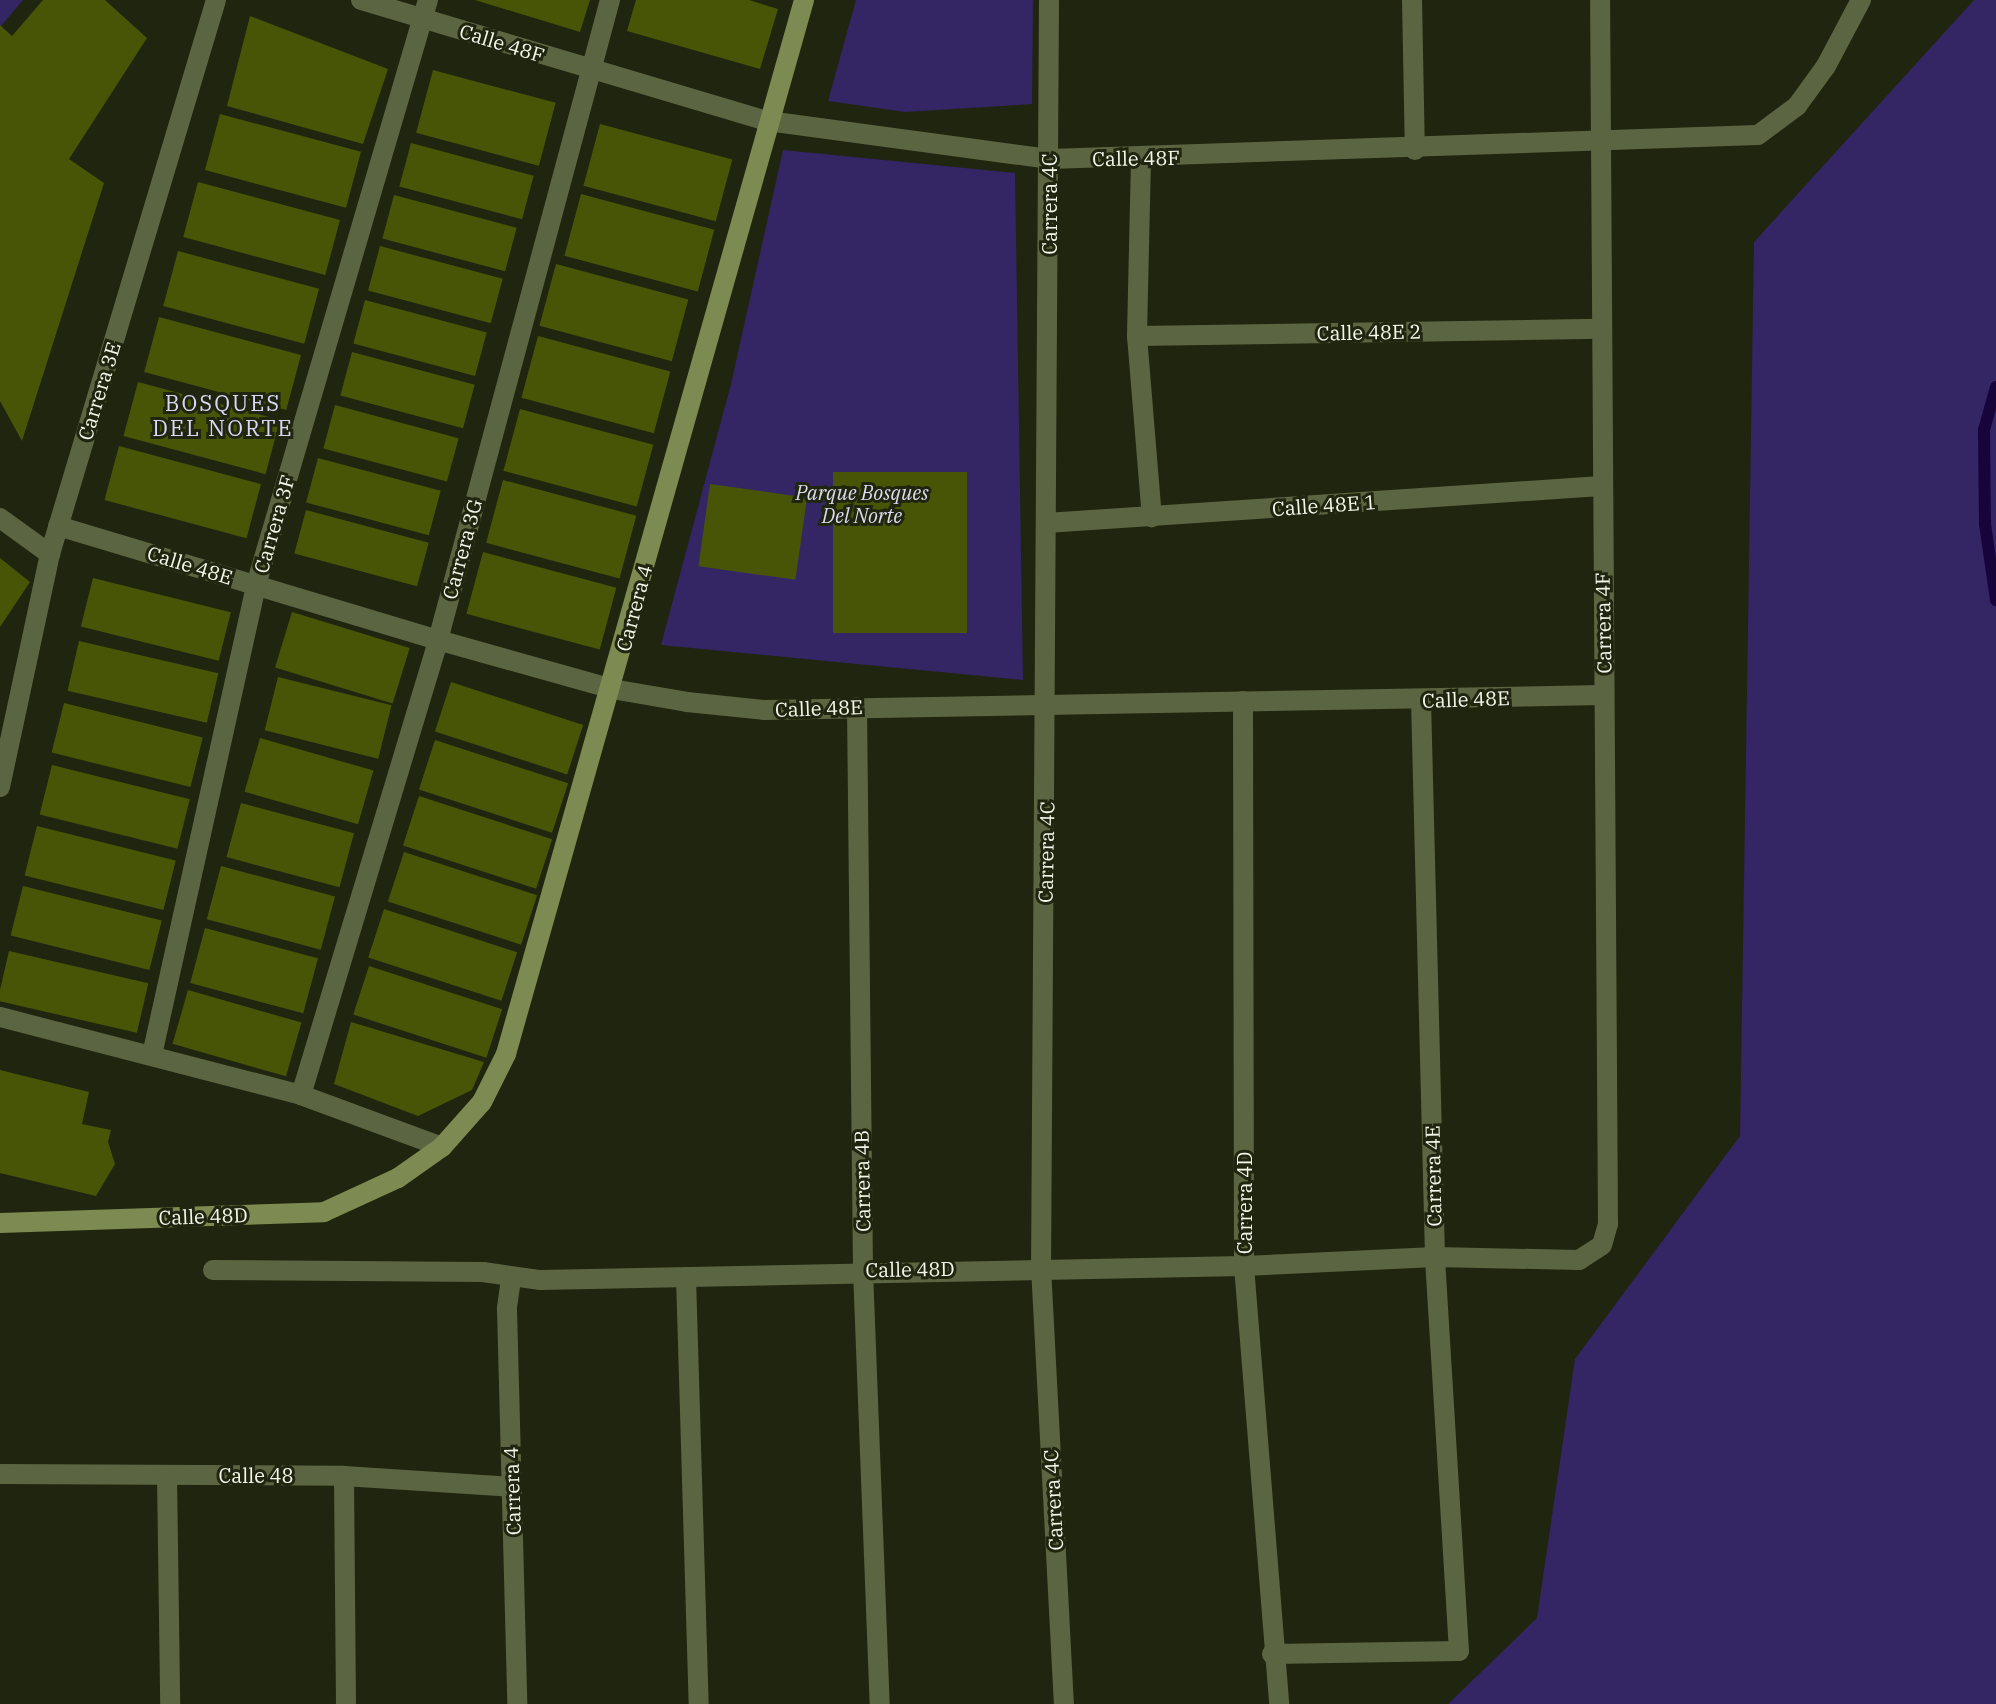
<!DOCTYPE html>
<style>
body{margin:0}
#map{position:relative;width:1996px;height:1704px;overflow:hidden;background:#20250f;font-family:"IBM Plex Serif",serif}
div>[style]{position:absolute}
.green>*{inset:0;background:#342564}
.stream>*{height:12px;margin:-6px;padding:0 6px;transform-origin:6px;border-radius:6px;background:#17043b}
.building>*{inset:0;background:#485507;transform-origin:0 0}
.street>*{height:20px;margin:-10px;padding:0 10px;transform-origin:10px;border-radius:10px;background:#5c6541}
.secondary>*{height:20px;margin:-10px;padding:0 10px;transform-origin:10px;border-radius:10px;background:#7d8a51}
span{translate:-50% -50%;white-space:nowrap;text-align:center;line-height:1.15;-webkit-text-stroke:6px #20250f;paint-order:stroke}
.street-label{font-size:20px;color:#f3f7e9}
.park-label{font-size:20px;color:#dddbf1;font-style:italic}
.neighbourhood-label{font-size:22px;color:#dad7f5;letter-spacing:2px}
</style>
<div id="map">
<div class="green">
<div style="clip-path:polygon(0 0,23px 0,1px 26px,0 25px)"></div>
<div style="clip-path:polygon(856px 0,1033px 0,1032px 104px,905px 112px,828px 101px)"></div>
<div style="clip-path:polygon(1974px 0,1996px 0,1996px 1704px,1448px 1704px,1537px 1618px,1575px 1359px,1740px 1136px,1754px 242px)"></div>
<div style="clip-path:polygon(783px 150px,1015px 173px,1023px 680px,661px 645px,731px 384px)"></div>
</div>
<div class="stream">
<div style="left:1996px;top:387px;width:45px;rotate:105.6deg"></div>
<div style="left:1984px;top:430px;width:94px;rotate:89.4deg"></div>
<div style="left:1985px;top:524px;width:77px;rotate:81.8deg"></div>
</div>
<div class="building">
<div style="clip-path:polygon(43px 0,105px 0,147px 38px,69px 159px,104px 183px,22px 441px,0 401px,0 25px,12px 36px)"></div>
<div style="clip-path:polygon(475px 0,590px 0,580px 32px)"></div>
<div style="clip-path:polygon(636px 0,749px 0,778px 9px,760px 69px,627px 31px)"></div>
<div style="clip-path:polygon(250px 16px,388px 69px,363px 144px,227px 106px)"></div>
<div style="left:433px;top:70px;width:127px;height:65px;rotate:15deg"></div>
<div style="left:220px;top:114px;width:146px;height:58px;rotate:15deg"></div>
<div style="left:600px;top:124px;width:137px;height:64px;rotate:15deg"></div>
<div style="left:411px;top:143px;width:127px;height:45px;rotate:15deg"></div>
<div style="left:198px;top:182px;width:147px;height:57px;rotate:15deg"></div>
<div style="left:581px;top:194px;width:138px;height:64px;rotate:15deg"></div>
<div style="left:394px;top:195px;width:127px;height:45px;rotate:15deg"></div>
<div style="left:380px;top:246px;width:127px;height:46px;rotate:15deg"></div>
<div style="left:178px;top:251px;width:146px;height:57px;rotate:15deg"></div>
<div style="left:556px;top:264px;width:137px;height:64px;rotate:15deg"></div>
<div style="left:365px;top:300px;width:126px;height:45px;rotate:15deg"></div>
<div style="left:159px;top:317px;width:147px;height:57px;rotate:15deg"></div>
<div style="left:538px;top:336px;width:137px;height:64px;rotate:15deg"></div>
<div style="left:352px;top:352px;width:127px;height:45px;rotate:15deg"></div>
<div style="left:138px;top:382px;width:147px;height:56px;rotate:15deg"></div>
<div style="left:335px;top:405px;width:128px;height:45px;rotate:15deg"></div>
<div style="left:520px;top:409px;width:138px;height:64px;rotate:15deg"></div>
<div style="left:119px;top:446px;width:147px;height:56px;rotate:15deg"></div>
<div style="left:318px;top:458px;width:127px;height:46px;rotate:15deg"></div>
<div style="left:833px;top:472px;width:134px;height:161px"></div>
<div style="left:503px;top:480px;width:138px;height:65px;rotate:15deg"></div>
<div style="left:710px;top:484px;width:98px;height:83px;rotate:8deg"></div>
<div style="left:306px;top:510px;width:127px;height:45px;rotate:15deg"></div>
<div style="left:483px;top:552px;width:138px;height:64px;rotate:15deg"></div>
<div style="clip-path:polygon(0 558px,30px 582px,0 627px)"></div>
<div style="left:93px;top:578px;width:142px;height:50px;rotate:14deg"></div>
<div style="left:292px;top:612px;width:123px;height:58px;rotate:17deg"></div>
<div style="left:79px;top:641px;width:143px;height:51px;rotate:13deg"></div>
<div style="left:278px;top:677px;width:117px;height:55px;rotate:14deg"></div>
<div style="left:451px;top:682px;width:139px;height:52px;rotate:18deg"></div>
<div style="left:64px;top:703px;width:143px;height:51px;rotate:14deg"></div>
<div style="left:260px;top:738px;width:118px;height:56px;rotate:16deg"></div>
<div style="left:435px;top:740px;width:140px;height:52px;rotate:18deg"></div>
<div style="left:52px;top:765px;width:142px;height:51px;rotate:14deg"></div>
<div style="left:419px;top:796px;width:140px;height:52px;rotate:18deg"></div>
<div style="left:241px;top:803px;width:117px;height:56px;rotate:15deg"></div>
<div style="left:37px;top:826px;width:143px;height:51px;rotate:14deg"></div>
<div style="left:404px;top:852px;width:140px;height:52px;rotate:18deg"></div>
<div style="left:221px;top:866px;width:118px;height:55px;rotate:15deg"></div>
<div style="left:23px;top:886px;width:143px;height:51px;rotate:14deg"></div>
<div style="left:384px;top:909px;width:140px;height:51px;rotate:18deg"></div>
<div style="left:205px;top:928px;width:117px;height:57px;rotate:15deg"></div>
<div style="left:9px;top:951px;width:143px;height:51px;rotate:13deg"></div>
<div style="left:369px;top:966px;width:140px;height:51px;rotate:18deg"></div>
<div style="left:188px;top:990px;width:118px;height:56px;rotate:16deg"></div>
<div style="clip-path:polygon(351px 1022px,484px 1062px,472px 1090px,418px 1116px,334px 1084px)"></div>
<div style="clip-path:polygon(0 1070px,89px 1092px,82px 1124px,111px 1130px,108px 1142px,115px 1164px,96px 1196px,0 1173px)"></div>
</div>
<div class="street">
<div style="left:361px;top:0;width:425px;rotate:16.6deg"></div>
<div style="left:768px;top:121px;width:285px;rotate:7.7deg"></div>
<div style="left:1050px;top:159px;width:708px;rotate:-1.94deg"></div>
<div style="left:1758px;top:135px;width:49px;rotate:-36.6deg"></div>
<div style="left:1797px;top:106px;width:49px;rotate:-54.1deg"></div>
<div style="left:1826px;top:66px;width:75px;rotate:-62.1deg"></div>
<div style="left:1049px;top:0;width:1267px;rotate:90.36deg"></div>
<div style="left:1041px;top:1267px;width:438px;rotate:87deg"></div>
<div style="left:1412px;top:0;width:150px;rotate:88.9deg"></div>
<div style="left:1141px;top:159px;width:177px;rotate:91.3deg"></div>
<div style="left:1137px;top:336px;width:182px;rotate:85.3deg"></div>
<div style="left:1137px;top:336px;width:464px;rotate:-0.9deg"></div>
<div style="left:0;top:518px;width:62px;rotate:35.8deg"></div>
<div style="left:1046px;top:523px;width:556px;rotate:-3.81deg"></div>
<div style="left:58px;top:526px;width:397px;rotate:16.7deg"></div>
<div style="left:438px;top:640px;width:181px;rotate:15.7deg"></div>
<div style="left:612px;top:689px;width:76px;rotate:9.8deg"></div>
<div style="left:687px;top:702px;width:77px;rotate:5.9deg"></div>
<div style="left:764px;top:710px;width:840px;rotate:-1.02deg"></div>
<div style="left:1243px;top:701px;width:565px;rotate:89.9deg"></div>
<div style="left:1244px;top:1266px;width:439px;rotate:85.4deg"></div>
<div style="left:857px;top:707px;width:563px;rotate:89.39deg"></div>
<div style="left:863px;top:1270px;width:434px;rotate:87.8deg"></div>
<div style="left:0;top:787px;width:238px;rotate:-77.9deg"></div>
<div style="left:50px;top:554px;width:578px;rotate:-73.32deg"></div>
<div style="left:0;top:1017px;width:311px;rotate:14.5deg"></div>
<div style="left:301px;top:1095px;width:150px;rotate:20.2deg"></div>
<div style="left:152px;top:1055px;width:481px;rotate:-77.5deg"></div>
<div style="left:256px;top:585px;width:610px;rotate:-73.62deg"></div>
<div style="left:301px;top:1095px;width:475px;rotate:-73.2deg"></div>
<div style="left:438px;top:640px;width:663px;rotate:-74.96deg"></div>
<div style="left:213px;top:1270px;width:270px;rotate:0.4deg"></div>
<div style="left:483px;top:1272px;width:58px;rotate:8deg"></div>
<div style="left:540px;top:1280px;width:704px;rotate:-1.14deg"></div>
<div style="left:1244px;top:1266px;width:191px;rotate:-2.7deg"></div>
<div style="left:1435px;top:1257px;width:144px;rotate:1.2deg"></div>
<div style="left:1579px;top:1260px;width:27px;rotate:-33deg"></div>
<div style="left:1602px;top:1245px;width:22px;rotate:-74deg"></div>
<div style="left:1608px;top:1224px;width:1224px;rotate:-90.37deg"></div>
<div style="left:686px;top:1277px;width:427px;rotate:88.3deg"></div>
<div style="left:511px;top:1279px;width:30px;rotate:98deg"></div>
<div style="left:507px;top:1309px;width:395px;rotate:88.5deg"></div>
<div style="left:0;top:1474px;width:344px;rotate:0.3deg"></div>
<div style="left:344px;top:1476px;width:168px;rotate:3.7deg"></div>
<div style="left:167px;top:1475px;width:229px;rotate:89.2deg"></div>
<div style="left:344px;top:1476px;width:228px;rotate:89.5deg"></div>
<div style="left:1272px;top:1654px;width:187px;rotate:-0.9deg"></div>
<div style="left:1459px;top:1651px;width:395px;rotate:-93.5deg"></div>
<div style="left:1435px;top:1257px;width:557px;rotate:-91.44deg"></div>
</div>
<div class="secondary">
<div style="left:0;top:1223px;width:324px;rotate:-1.9deg"></div>
<div style="left:324px;top:1212px;width:81px;rotate:-24.7deg"></div>
<div style="left:398px;top:1178px;width:54px;rotate:-35.2deg"></div>
<div style="left:442px;top:1147px;width:60px;rotate:-48.4deg"></div>
<div style="left:482px;top:1102px;width:54px;rotate:-63.4deg"></div>
<div style="left:506px;top:1054px;width:1095px;rotate:-74.21deg"></div>
</div>
<div class="street-label">
<span style="left:502px;top:43px;rotate:17deg">Calle 48F</span>
<span style="left:1136px;top:158px;rotate:-1deg">Calle 48F</span>
<span style="left:1049px;top:204px;rotate:-90deg">Carrera 4C</span>
<span style="left:1369px;top:332px;rotate:-1deg">Calle 48E 2</span>
<span style="left:99px;top:391px;rotate:-73deg">Carrera 3E</span>
<span style="left:1324px;top:505px;rotate:-4deg">Calle 48E 1</span>
<span style="left:274px;top:524px;rotate:-74deg">Carrera 3F</span>
<span style="left:462px;top:549px;rotate:-75deg">Carrera 3G</span>
<span style="left:190px;top:565px;rotate:17deg">Calle 48E</span>
<span style="left:634px;top:608px;rotate:-75deg">Carrera 4</span>
<span style="left:1603px;top:623px;rotate:-91deg">Carrera 4F</span>
<span style="left:1466px;top:699px;rotate:-2deg">Calle 48E</span>
<span style="left:819px;top:708px;rotate:-2deg">Calle 48E</span>
<span style="left:1046px;top:852px;rotate:-89deg">Carrera 4C</span>
<span style="left:1433px;top:1176px;rotate:-91deg">Carrera 4E</span>
<span style="left:862px;top:1181px;rotate:-91deg">Carrera 4B</span>
<span style="left:1244px;top:1203px;rotate:-90deg">Carrera 4D</span>
<span style="left:203px;top:1216px;rotate:-2deg">Calle 48D</span>
<span style="left:910px;top:1269px;rotate:-1deg">Calle 48D</span>
<span style="left:256px;top:1475px">Calle 48</span>
<span style="left:512px;top:1491px;rotate:-92deg">Carrera 4</span>
<span style="left:1053px;top:1500px;rotate:-93deg">Carrera 4C</span>
</div>
<div class="park-label">
<span style="left:862px;top:504px">Parque Bosques<br>Del Norte</span>
</div>
<div class="neighbourhood-label">
<span style="left:223px;top:415px">BOSQUES<br>DEL NORTE</span>
</div>
</div>
